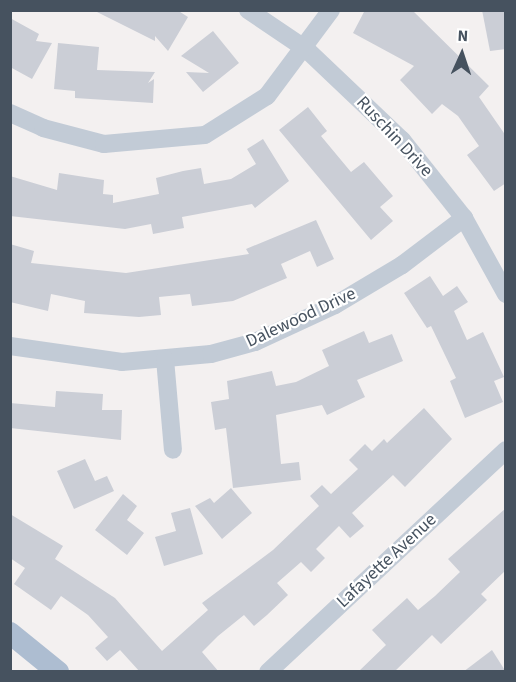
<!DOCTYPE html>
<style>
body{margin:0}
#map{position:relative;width:516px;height:682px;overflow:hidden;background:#f3f0f0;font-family:"Source Sans 3",sans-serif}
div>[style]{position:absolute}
.building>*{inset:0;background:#cbced6}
.minor>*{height:18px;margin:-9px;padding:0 9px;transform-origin:9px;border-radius:9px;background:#c2cbd6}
.major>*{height:22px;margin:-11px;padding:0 11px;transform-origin:11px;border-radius:11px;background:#adbdd1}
span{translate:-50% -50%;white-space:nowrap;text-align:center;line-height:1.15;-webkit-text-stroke:4.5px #fff;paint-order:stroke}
.street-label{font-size:18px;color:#46525f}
.frame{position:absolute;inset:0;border:12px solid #46525f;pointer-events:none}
.north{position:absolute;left:432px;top:24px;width:60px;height:60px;-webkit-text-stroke:4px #fff;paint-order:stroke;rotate:3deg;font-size:16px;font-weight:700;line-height:24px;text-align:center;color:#46525f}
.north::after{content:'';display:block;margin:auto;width:21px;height:27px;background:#46525f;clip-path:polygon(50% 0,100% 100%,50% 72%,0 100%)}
</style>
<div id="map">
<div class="building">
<div style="clip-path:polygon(93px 10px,177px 10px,188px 17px,168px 51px,155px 36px,155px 41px)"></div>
<div style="clip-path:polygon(365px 10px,412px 10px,489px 86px,479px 97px,506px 136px,506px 183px,494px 191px,477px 168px,467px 155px,479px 146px,458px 116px,442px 104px,432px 114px,400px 80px,414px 66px,353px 33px)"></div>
<div style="clip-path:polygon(482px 10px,506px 10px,506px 49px,490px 51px)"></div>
<div style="clip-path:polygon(10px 18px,39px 34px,36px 41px,52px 43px,32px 79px,10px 67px)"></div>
<div style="clip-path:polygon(213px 31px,239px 63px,203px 92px,186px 72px,209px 73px,181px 56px)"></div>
<div style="clip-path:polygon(58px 43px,99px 47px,97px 70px,155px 72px,148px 83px,154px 79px,153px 103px,75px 98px,75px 91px,54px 89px)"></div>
<div style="clip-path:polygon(308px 107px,327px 131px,321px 136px,351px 172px,364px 162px,393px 196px,380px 207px,393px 221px,371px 240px,279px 130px)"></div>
<div style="clip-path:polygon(263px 139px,289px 181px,255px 208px,252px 204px,182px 217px,184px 228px,153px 234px,151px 224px,125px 229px,10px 216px,10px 176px,57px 190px,59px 173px,104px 180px,103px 194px,113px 195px,113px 203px,159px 194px,156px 178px,183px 171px,201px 168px,204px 184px,231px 179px,256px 164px,247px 149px)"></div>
<div style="clip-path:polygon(316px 220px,334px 259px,317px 267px,310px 251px,281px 264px,287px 278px,233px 301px,192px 306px,190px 294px,159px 297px,161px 315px,139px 317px,84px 313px,85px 301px,51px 294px,48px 311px,10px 302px,10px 244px,34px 251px,31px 263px,126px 273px,249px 254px,246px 249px)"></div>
<div style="clip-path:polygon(430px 276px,443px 296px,457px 286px,468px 302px,454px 311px,467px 340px,483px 332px,504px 377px,494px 381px,503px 402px,465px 418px,450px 381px,456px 378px,431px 326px,427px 328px,404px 293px)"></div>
<div style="clip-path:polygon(364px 331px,369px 343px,392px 334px,403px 361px,357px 380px,365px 397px,327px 415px,322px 405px,276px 415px,281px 464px,299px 462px,301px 480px,233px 488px,226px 428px,215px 430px,211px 402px,229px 399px,227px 381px,272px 371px,276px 386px,296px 382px,329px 366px,322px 350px)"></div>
<div style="clip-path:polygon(56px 391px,103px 394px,102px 410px,122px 410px,121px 440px,10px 428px,10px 403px,55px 407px)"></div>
<div style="clip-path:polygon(424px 408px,452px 439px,405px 487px,393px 475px,352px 513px,364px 526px,350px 538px,339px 526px,316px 549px,325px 558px,311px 572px,301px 562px,277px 583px,288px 595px,267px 615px,254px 626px,244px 615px,218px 636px,202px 652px,219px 672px,140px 672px,120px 650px,107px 661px,95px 648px,108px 637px,88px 615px,61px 596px,51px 610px,14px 584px,25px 568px,10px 558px,10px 514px,63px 546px,55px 559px,115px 598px,162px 651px,208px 610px,202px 603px,273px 550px,319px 506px,310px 496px,322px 485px,331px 494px,358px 469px,349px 460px,365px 444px,372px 451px,384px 439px,387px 443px)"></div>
<div style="clip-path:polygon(85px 459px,95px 481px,107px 476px,114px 491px,74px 509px,57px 471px)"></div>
<div style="clip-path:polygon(231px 488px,252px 513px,222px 539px,195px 506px,210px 498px,214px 503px)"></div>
<div style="clip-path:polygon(123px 494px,137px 506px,127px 520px,144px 533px,127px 555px,95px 530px)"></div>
<div style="clip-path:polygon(190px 508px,203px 554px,164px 566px,155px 537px,176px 531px,171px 513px)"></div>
<div style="clip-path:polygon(506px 508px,506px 570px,481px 594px,487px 600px,441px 644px,432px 635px,394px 672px,358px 672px,386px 645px,372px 630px,407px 598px,418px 610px,435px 596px,460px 572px,448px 559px)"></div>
<div style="clip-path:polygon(492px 650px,506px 672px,463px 672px)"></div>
</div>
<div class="minor">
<div style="left:248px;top:10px;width:71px;rotate:34.1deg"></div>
<div style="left:307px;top:50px;width:131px;rotate:43.5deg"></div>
<div style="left:402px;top:140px;width:100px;rotate:51.5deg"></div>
<div style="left:464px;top:218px;width:87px;rotate:61.1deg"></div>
<div style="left:10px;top:113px;width:36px;rotate:24deg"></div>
<div style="left:43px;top:128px;width:63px;rotate:14.7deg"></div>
<div style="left:104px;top:144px;width:101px;rotate:-5.1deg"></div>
<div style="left:205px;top:135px;width:73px;rotate:-32.2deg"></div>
<div style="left:267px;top:96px;width:107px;rotate:-53.3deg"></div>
<div style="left:10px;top:346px;width:113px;rotate:8.1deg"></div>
<div style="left:122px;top:362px;width:89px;rotate:-5.1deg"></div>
<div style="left:211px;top:354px;width:46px;rotate:-15.3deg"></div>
<div style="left:255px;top:342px;width:88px;rotate:-24.8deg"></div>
<div style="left:335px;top:305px;width:78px;rotate:-30.8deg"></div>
<div style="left:402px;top:265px;width:78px;rotate:-37.2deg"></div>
<div style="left:165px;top:359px;width:91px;rotate:85deg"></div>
<div style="left:268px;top:672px;width:325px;rotate:-43deg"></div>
</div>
<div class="major">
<div style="left:10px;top:633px;width:62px;rotate:39.1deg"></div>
</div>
<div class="street-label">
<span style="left:394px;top:137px;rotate:47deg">Ruschin Drive</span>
<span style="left:301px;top:318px;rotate:-25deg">Dalewood Drive</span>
<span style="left:387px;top:561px;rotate:-43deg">Lafayette Avenue</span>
</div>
<div class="frame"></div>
<div class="north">N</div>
</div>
